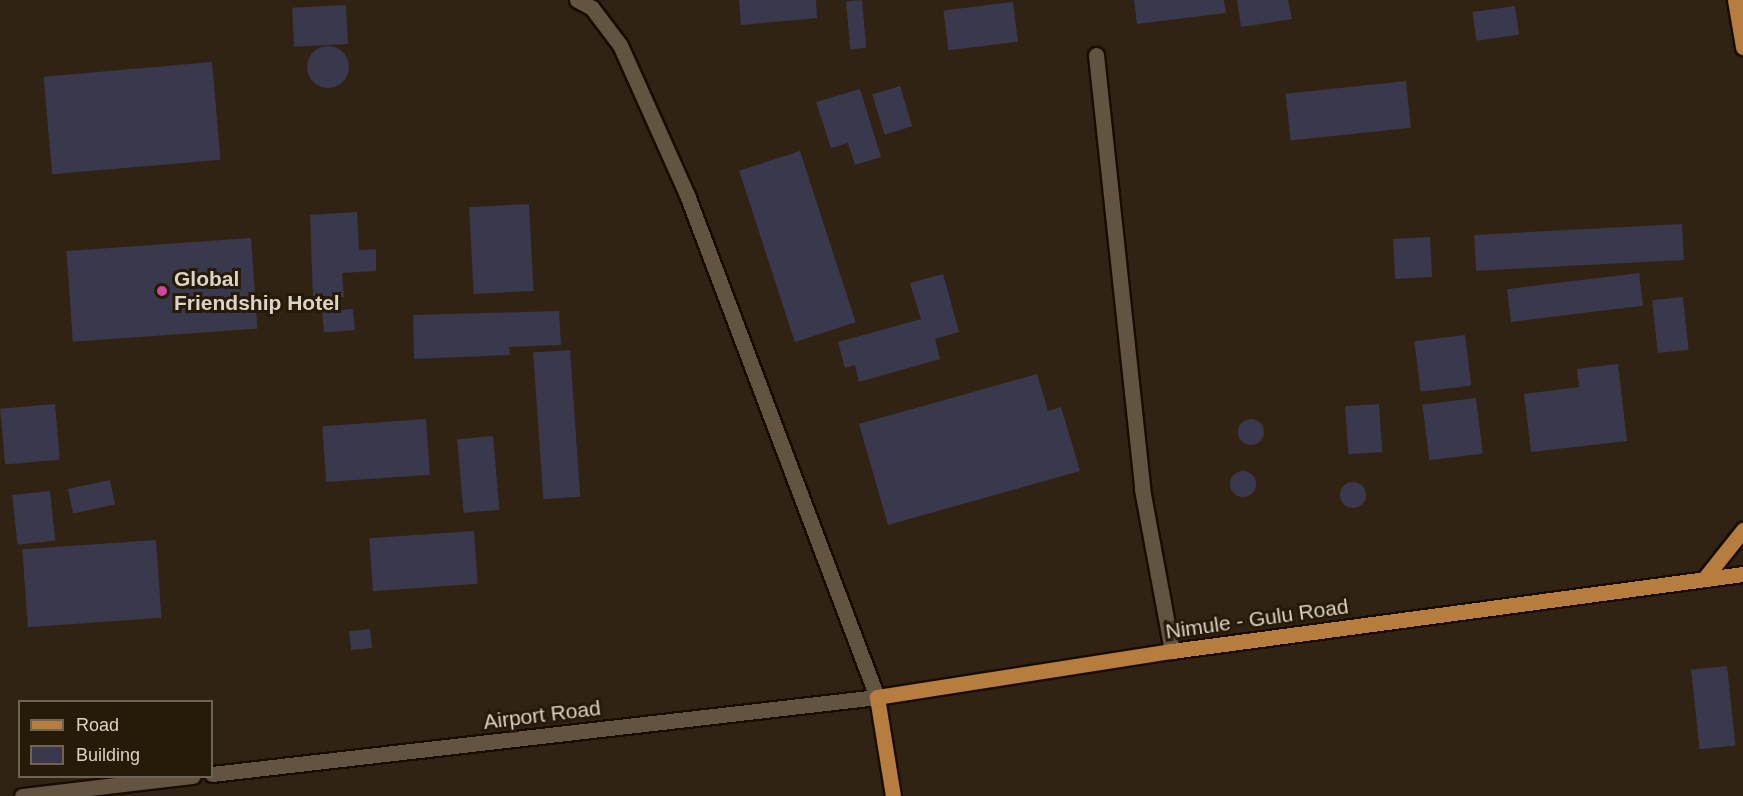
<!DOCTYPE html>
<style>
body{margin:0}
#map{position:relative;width:1743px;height:796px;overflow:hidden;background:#302313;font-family:Helvetica,sans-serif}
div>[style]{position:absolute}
.building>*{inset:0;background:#39384c;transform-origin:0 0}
.round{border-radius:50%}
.roads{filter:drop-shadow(2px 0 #180c01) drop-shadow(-2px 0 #180c01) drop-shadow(0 2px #180c01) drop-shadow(0 -2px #180c01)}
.minor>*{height:15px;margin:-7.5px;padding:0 7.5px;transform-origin:7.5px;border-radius:7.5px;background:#635442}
.tertiary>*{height:15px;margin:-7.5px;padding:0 7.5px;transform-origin:7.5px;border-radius:7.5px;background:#635442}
.primary>*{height:15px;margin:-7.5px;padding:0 7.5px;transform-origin:7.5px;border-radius:7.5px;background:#b67d3e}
.dots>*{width:16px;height:16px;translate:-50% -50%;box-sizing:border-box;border:3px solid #261a09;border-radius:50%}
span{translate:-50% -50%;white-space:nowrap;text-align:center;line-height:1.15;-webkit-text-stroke:6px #261a09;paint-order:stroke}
.poi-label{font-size:21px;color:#dbd2c8;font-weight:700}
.left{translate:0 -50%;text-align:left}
.street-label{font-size:21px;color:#dbd2c8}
.legend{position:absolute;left:18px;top:700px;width:195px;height:78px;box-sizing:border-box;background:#261a09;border:2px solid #6e6455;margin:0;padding:8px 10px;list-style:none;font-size:18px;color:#dbd2c8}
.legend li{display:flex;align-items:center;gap:12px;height:30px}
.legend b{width:30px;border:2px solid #6e6455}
</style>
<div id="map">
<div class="building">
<div style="clip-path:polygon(739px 0,816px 0,817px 18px,741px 25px)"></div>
<div style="left:862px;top:0;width:48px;height:16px;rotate:85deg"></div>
<div style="clip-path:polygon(1134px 0,1224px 0,1226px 13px,1137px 24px)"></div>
<div style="clip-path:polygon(1237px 0,1288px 0,1292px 19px,1241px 27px)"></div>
<div style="left:1013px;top:2px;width:40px;height:70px;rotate:83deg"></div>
<div style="left:346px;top:5px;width:39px;height:54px;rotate:87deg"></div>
<div style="left:1515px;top:6px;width:29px;height:43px;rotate:82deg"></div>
<div class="round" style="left:307px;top:46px;width:42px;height:42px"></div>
<div style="left:212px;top:62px;width:98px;height:169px;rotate:85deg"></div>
<div style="left:1406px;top:81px;width:47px;height:121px;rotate:84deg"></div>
<div style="left:900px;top:86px;width:42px;height:29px;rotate:73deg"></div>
<div style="clip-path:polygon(860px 89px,881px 157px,855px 165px,848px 143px,831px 148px,816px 102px)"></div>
<div style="left:800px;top:151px;width:180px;height:64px;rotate:72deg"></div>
<div style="left:529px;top:204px;width:87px;height:60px;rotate:87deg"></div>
<div style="clip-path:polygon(357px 212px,359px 250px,376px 249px,376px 271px,342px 273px,344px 297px,313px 299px,310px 215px)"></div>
<div style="left:1682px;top:224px;width:36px;height:208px;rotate:87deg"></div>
<div style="left:1430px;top:237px;width:40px;height:37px;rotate:87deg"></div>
<div style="left:251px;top:238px;width:91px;height:185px;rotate:86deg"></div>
<div style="left:1639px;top:273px;width:33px;height:133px;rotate:83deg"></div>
<div style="clip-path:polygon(943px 274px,959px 332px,935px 339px,940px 359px,859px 382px,855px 365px,845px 368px,838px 342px,921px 319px,910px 283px)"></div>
<div style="left:1683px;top:297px;width:53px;height:31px;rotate:84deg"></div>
<div style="left:353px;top:309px;width:21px;height:31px;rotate:85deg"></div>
<div style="clip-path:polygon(559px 311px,561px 345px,509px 347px,510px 355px,414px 359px,413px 315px)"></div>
<div style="left:1465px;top:335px;width:51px;height:51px;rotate:83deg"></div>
<div style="left:570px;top:350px;width:147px;height:37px;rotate:86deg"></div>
<div style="clip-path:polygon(1618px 364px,1627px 441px,1531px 452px,1524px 394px,1579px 387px,1577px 369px)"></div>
<div style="clip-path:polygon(1037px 374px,1048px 411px,1061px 407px,1080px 471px,888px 525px,859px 424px)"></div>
<div style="left:1476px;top:398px;width:56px;height:54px;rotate:83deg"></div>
<div style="left:55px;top:404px;width:56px;height:55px;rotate:85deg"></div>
<div style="left:1379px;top:404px;width:48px;height:34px;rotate:86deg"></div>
<div style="left:426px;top:419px;width:56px;height:104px;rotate:86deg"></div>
<div class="round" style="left:1238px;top:419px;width:26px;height:26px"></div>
<div style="left:493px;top:436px;width:74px;height:36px;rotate:85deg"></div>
<div class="round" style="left:1230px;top:471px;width:26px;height:26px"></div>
<div style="left:110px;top:480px;width:25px;height:43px;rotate:78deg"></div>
<div class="round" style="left:1340px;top:482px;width:26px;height:26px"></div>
<div style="left:50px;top:491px;width:50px;height:38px;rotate:84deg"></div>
<div style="left:474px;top:531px;width:53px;height:105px;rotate:86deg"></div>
<div style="left:156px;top:540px;width:78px;height:134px;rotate:86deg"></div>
<div style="left:370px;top:629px;width:19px;height:21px;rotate:84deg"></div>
<div style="left:1727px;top:666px;width:80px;height:36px;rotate:84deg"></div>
</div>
<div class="roads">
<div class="minor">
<div style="left:577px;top:0;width:17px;rotate:28deg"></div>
<div style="left:592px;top:8px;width:46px;rotate:52.9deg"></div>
<div style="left:620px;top:45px;width:164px;rotate:65.9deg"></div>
<div style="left:687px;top:195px;width:537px;rotate:69.27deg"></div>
<div style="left:1096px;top:55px;width:436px;rotate:83.9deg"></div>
<div style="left:1142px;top:489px;width:165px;rotate:79.5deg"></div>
</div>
<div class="tertiary">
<div style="left:212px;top:774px;width:669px;rotate:-6.6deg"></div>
<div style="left:22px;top:796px;width:172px;rotate:-6.7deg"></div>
</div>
<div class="primary">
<div style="left:1735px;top:0;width:48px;rotate:80.3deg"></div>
<div style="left:1704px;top:579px;width:63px;rotate:-51.5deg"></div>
<div style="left:893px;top:796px;width:100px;rotate:-99.2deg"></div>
<div style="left:877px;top:697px;width:299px;rotate:-8.9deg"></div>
<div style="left:1172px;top:651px;width:576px;rotate:-7.68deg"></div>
</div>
</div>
<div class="dots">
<div style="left:162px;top:291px;background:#d1479c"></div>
</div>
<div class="poi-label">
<span class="left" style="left:174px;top:291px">Global<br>Friendship Hotel</span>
</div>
<div class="street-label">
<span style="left:1257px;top:619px;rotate:-8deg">Nimule - Gulu Road</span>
<span style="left:542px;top:715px;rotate:-7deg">Airport Road</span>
</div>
<ul class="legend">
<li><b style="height:8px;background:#b67d3e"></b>Road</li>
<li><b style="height:16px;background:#39384c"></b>Building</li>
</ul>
</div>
